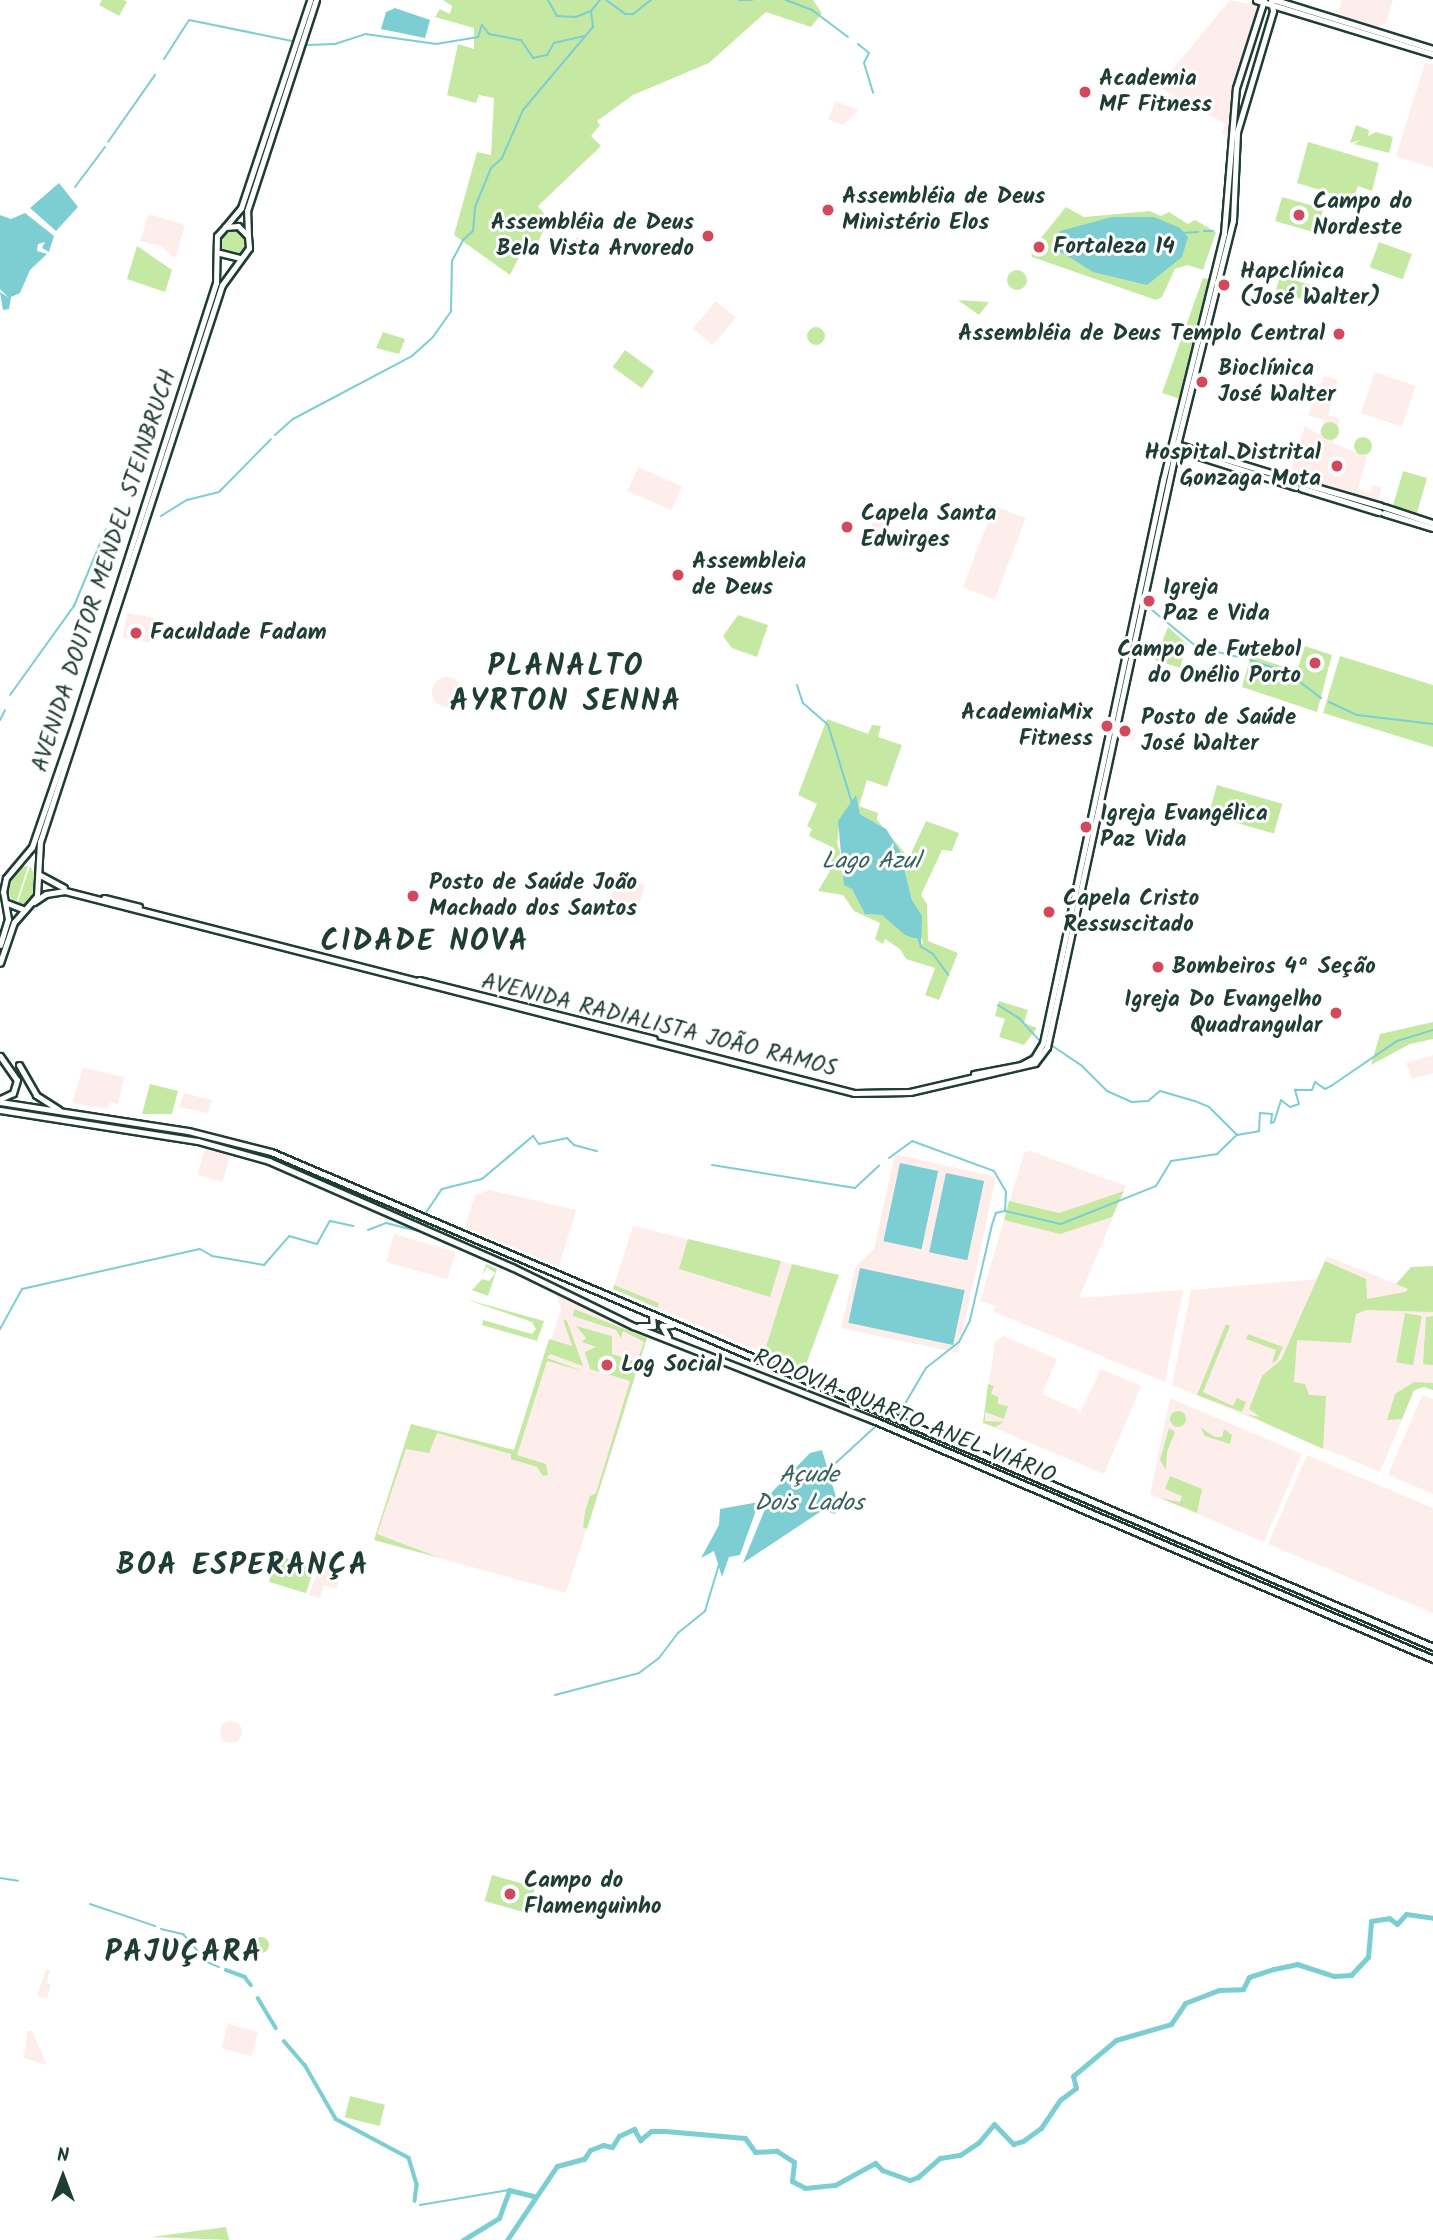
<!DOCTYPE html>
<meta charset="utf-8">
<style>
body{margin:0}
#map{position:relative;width:1433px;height:2240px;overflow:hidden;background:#fff;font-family:Kalam,sans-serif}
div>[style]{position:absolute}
.built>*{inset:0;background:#fdeeec;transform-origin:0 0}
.round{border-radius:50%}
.green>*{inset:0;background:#c5e9a3;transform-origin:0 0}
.water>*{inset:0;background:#7cced3;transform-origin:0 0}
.stream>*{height:2px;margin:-1px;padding:0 1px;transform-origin:1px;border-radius:1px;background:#7cced3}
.canal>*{height:3.5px;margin:-1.75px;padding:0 1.75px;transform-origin:1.75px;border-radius:1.75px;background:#7cced3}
.river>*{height:5px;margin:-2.5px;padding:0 2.5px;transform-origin:2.5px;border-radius:2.5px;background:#7cced3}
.roads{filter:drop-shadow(2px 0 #1f3d34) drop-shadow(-2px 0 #1f3d34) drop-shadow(0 2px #1f3d34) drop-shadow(0 -2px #1f3d34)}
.secondary>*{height:4.5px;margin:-2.25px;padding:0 2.25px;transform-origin:2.25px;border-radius:2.25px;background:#fff}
.primary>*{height:5px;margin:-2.5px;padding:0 2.5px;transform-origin:2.5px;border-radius:2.5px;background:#fff}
.trunk>*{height:5px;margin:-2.5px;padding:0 2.5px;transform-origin:2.5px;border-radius:2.5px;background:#fff}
.dots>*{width:19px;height:19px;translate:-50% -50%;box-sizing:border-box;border:4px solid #fff;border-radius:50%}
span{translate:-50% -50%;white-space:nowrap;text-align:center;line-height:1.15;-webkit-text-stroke:6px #fff;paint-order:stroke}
.poi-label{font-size:23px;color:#1f3d34;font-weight:700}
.left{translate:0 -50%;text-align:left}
.right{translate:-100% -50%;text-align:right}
.street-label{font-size:23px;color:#1f3d34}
.water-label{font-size:24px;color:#36615c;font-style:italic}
.district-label{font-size:30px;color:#1f3d34;font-weight:700;letter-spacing:2px}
.north{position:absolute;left:28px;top:2142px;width:70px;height:70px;-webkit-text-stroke:5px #fff;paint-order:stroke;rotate:0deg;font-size:19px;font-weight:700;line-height:28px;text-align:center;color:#1f3d34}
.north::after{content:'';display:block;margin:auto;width:24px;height:32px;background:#1f3d34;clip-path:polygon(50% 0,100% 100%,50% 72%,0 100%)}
</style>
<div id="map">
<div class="built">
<div style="clip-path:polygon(1230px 0,1258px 6px,1232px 85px,1230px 138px,1222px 134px,1226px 124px,1158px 87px)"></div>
<div style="clip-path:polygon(1341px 0,1393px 0,1386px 23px,1375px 28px,1338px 17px)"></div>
<div style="clip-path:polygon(1425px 63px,1433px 64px,1433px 168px,1396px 156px)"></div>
<div style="clip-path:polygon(836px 101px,858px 110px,843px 125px,828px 119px)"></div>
<div style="clip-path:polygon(149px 214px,185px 225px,175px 259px,161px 246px,140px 241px)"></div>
<div style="left:577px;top:237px;width:26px;height:11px;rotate:29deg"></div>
<div style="left:716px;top:301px;width:26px;height:36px;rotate:40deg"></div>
<div style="left:1375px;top:372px;width:43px;height:43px;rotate:19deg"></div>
<div style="clip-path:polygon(1324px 376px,1338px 380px,1328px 415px,1340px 419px,1333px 443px,1367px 457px,1358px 489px,1370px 493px,1373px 485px,1382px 487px,1377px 503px,1289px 476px,1305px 426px,1319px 435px,1324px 420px,1308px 415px)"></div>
<div style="left:638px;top:467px;width:48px;height:26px;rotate:24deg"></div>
<div style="left:994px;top:506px;width:34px;height:87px;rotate:21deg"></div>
<div class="round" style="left:869px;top:521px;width:20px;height:20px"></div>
<div style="left:127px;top:613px;width:28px;height:25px;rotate:10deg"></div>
<div class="round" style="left:432px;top:677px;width:30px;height:30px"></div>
<div style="clip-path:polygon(1121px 719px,1130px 721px,1128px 729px,1136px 732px,1133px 741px,1117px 736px)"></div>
<div style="left:617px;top:877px;width:29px;height:35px;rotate:16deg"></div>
<div class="round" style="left:404px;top:887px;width:18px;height:18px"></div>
<div style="clip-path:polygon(1433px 1055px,1433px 1073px,1412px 1079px,1406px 1063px)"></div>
<div style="clip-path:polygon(83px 1068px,124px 1077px,118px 1105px,109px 1101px,108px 1109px,72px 1103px)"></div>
<div style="clip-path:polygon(184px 1093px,212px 1100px,208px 1113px,179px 1107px)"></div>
<div style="left:206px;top:1145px;width:26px;height:31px;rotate:16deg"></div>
<div style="clip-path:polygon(1030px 1151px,1126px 1186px,1079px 1298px,1183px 1290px,1165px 1382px,994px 1312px,996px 1306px,980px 1301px,1024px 1153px)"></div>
<div style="clip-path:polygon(895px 1154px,996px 1177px,958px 1353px,841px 1328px,856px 1266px,874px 1249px)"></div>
<div style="clip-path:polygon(490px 1190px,576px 1210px,559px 1266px,465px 1227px,475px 1195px)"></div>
<div style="clip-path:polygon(633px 1226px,792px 1264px,764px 1353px,613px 1289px)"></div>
<div style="left:394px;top:1234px;width:64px;height:29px;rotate:16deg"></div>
<div style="clip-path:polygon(1327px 1256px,1433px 1299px,1433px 1390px,1424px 1387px,1414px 1391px,1380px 1472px,1172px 1385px,1191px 1290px,1317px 1279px)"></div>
<div style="clip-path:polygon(546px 1286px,716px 1364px,647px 1338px,566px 1593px,374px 1540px,411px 1424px,514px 1450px,561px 1310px,557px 1296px)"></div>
<div style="clip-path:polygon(1003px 1336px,1057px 1359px,1042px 1394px,1078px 1410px,1079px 1415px,1101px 1369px,1141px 1386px,1104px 1474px,983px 1423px,995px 1342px)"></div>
<div style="clip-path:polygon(1422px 1395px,1433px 1399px,1433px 1494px,1388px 1475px)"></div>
<div style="clip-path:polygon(1170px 1398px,1302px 1454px,1264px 1542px,1150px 1494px)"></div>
<div style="clip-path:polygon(1307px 1455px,1433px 1508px,1433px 1613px,1268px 1544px)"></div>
<div style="clip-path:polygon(321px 1565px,342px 1570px,336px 1589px,324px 1585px,320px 1598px,308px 1595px)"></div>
<div class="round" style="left:220px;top:1721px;width:22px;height:22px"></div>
<div style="clip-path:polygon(46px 1969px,50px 1970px,47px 1982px,51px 1985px,47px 1998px,37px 1996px)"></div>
<div style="left:228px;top:2024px;width:31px;height:25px;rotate:15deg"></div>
<div style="clip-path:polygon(27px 2031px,32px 2031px,47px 2065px,24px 2058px)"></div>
</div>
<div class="green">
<div style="clip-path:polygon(102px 0,124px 0,127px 2px,119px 16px,99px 5px)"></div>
<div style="clip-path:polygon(443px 0,813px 0,822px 13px,811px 27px,766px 12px,709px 63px,633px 95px,597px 121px,600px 125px,591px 136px,601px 146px,538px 206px,548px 219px,533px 255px,523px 249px,510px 275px,454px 235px,477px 152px,491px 155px,494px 98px,479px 95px,476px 103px,447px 95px,458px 44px,474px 49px,474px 28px,435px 17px,440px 9px,450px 14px,452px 6px)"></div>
<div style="clip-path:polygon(1356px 125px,1369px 130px,1368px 136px,1376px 132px,1393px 137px,1389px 153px,1354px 144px,1360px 140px,1350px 143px)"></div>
<div style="clip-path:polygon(1308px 142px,1379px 163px,1372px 191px,1358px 186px,1353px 200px,1297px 183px)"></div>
<div style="left:1282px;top:197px;width:43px;height:25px;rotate:16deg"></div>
<div style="clip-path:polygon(1066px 207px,1084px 217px,1150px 211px,1161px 216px,1169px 212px,1188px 224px,1195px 220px,1216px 232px,1203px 270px,1187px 265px,1175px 269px,1162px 297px,1156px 300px,1032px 257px,1031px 250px)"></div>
<div class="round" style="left:219px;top:228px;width:28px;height:28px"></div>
<div style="left:1379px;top:242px;width:35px;height:27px;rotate:20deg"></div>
<div style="clip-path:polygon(137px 246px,172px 270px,165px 292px,127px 279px)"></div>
<div class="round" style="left:1007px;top:270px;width:20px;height:20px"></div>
<div style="left:1280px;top:276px;width:35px;height:16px;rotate:16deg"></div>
<div style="clip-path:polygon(1203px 278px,1211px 280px,1180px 399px,1162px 393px)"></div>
<div style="clip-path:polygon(958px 300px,989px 302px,979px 315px)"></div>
<div class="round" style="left:807px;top:327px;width:18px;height:18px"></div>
<div style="clip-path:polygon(383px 332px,405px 339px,399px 354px,376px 348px)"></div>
<div style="left:625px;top:350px;width:36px;height:21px;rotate:36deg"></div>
<div class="round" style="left:1321px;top:422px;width:18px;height:18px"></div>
<div class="round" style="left:1354px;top:437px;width:18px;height:18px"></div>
<div style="left:1403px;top:471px;width:25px;height:38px;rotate:16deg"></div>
<div style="clip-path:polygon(738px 615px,768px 625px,757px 657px,732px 648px,723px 636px)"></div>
<div style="clip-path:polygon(1168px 627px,1187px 644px,1180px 668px,1155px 660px)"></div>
<div style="clip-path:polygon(1305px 646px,1332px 655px,1317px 712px,1242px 687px,1251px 656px,1297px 671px)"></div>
<div style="clip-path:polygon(1340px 656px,1433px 685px,1433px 747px,1323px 713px)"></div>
<div style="clip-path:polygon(evenodd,827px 719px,868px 734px,872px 725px,881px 726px,878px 737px,902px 745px,887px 787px,867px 780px,859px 806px,878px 813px,877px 820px,909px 858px,926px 821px,959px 833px,952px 851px,942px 850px,921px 895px,927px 904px,928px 941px,958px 953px,939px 1000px,925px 995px,935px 968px,906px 959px,900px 949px,885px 939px,883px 944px,875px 939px,880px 923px,854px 911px,843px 895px,818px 891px,830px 871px,825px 865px,834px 848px,809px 836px,812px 829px,807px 826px,817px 804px,798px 795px,827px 719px,855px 798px,860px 814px,886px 829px,900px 851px,923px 944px,882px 915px,867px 914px,852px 889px,837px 843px,839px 826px,855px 798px)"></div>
<div style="left:1217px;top:785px;width:68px;height:31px;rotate:16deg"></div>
<div style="clip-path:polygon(20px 866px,28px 866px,15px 907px,7px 889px)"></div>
<div style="clip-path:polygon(30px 866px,39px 882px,34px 898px,24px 908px,16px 908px)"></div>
<div style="clip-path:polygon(999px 1001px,1028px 1010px,1024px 1023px,1037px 1028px,1024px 1045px,999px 1037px,1005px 1019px,995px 1016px)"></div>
<div style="clip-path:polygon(1433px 1022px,1433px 1039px,1410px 1044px,1371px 1065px,1380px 1034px)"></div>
<div style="clip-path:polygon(150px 1084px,178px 1091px,172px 1114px,142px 1114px)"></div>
<div style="clip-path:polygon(1124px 1191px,1112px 1217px,1060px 1234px,1004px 1220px,1009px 1201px,1059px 1213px)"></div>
<div style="clip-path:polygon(688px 1239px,781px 1261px,770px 1297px,679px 1269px)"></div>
<div style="clip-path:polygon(1325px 1261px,1366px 1279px,1367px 1299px,1405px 1292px,1408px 1289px,1396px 1284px,1411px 1267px,1433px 1266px,1433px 1312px,1366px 1310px,1356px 1314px,1351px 1343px,1297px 1340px,1294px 1382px,1305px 1384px,1309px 1395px,1326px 1396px,1323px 1449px,1246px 1414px,1260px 1417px,1249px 1409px,1262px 1376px,1281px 1360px)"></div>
<div style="clip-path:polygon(486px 1264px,497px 1269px,488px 1296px,472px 1290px,482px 1279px,489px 1281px,495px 1273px,487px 1267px,482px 1276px)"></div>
<div style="clip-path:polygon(792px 1264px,839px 1275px,804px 1370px,764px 1353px)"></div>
<div style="clip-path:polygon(614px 1285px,659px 1303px,658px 1308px,613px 1289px)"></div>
<div style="clip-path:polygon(465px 1299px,544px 1321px,537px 1341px,482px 1325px,483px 1320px,532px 1334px,536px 1329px,532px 1322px)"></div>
<div style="clip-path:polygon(574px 1309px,647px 1338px,587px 1529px,583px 1527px,585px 1512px,590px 1496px,596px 1493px,630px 1381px,590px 1369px,585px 1352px,596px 1347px,582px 1342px,586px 1338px,576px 1326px,612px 1336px,612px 1354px,637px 1362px,644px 1342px,623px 1331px,621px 1338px,616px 1330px,573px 1316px)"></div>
<div style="left:1405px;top:1313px;width:17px;height:50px;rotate:10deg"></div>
<div style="clip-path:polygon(1433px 1316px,1433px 1365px,1423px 1364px,1426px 1317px)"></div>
<div style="clip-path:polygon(563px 1319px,567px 1321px,583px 1366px,550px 1354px,547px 1358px,583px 1371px,547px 1361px,517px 1455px,546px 1464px,548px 1475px,543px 1476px,537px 1467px,511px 1459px,511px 1454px,437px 1433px,429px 1453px,406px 1449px,377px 1534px,440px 1558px,374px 1540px,411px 1424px,514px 1450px,549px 1339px,572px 1346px)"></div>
<div style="clip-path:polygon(1226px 1324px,1230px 1326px,1203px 1392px,1233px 1406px,1237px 1398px,1246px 1402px,1242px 1412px,1197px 1395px)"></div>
<div style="clip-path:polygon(1248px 1334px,1283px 1347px,1277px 1360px,1272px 1363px,1276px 1350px,1246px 1339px)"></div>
<div style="clip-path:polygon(1414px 1382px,1433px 1383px,1433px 1390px,1424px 1387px,1414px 1390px,1402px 1419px,1387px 1420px,1395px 1394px)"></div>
<div style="clip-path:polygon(988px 1384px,994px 1386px,991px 1394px,998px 1397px,998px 1404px,1008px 1406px,1004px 1419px,985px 1412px,985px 1421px,1004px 1422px,995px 1427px,983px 1423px)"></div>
<div class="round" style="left:1170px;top:1411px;width:16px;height:16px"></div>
<div style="clip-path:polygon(1169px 1428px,1175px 1432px,1167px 1452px,1166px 1470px,1160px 1460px)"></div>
<div style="clip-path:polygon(1201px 1428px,1215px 1437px,1222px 1437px,1224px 1429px,1232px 1435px,1230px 1444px,1205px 1436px)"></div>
<div style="clip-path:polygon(1170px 1476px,1202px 1489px,1197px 1513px,1160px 1498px,1180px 1502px,1182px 1496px,1165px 1489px)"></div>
<div style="left:277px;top:1555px;width:39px;height:28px;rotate:17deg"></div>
<div style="left:492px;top:1875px;width:45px;height:27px;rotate:16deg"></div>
<div class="round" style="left:253px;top:1937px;width:16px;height:16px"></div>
<div style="left:350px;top:2096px;width:36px;height:22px;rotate:14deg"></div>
<div style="clip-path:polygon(226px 2227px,229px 2240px,151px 2237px)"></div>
</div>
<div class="water">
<div style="clip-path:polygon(395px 8px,430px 20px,425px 38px,381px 29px,386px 12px)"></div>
<div style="clip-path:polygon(59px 183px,78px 207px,56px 231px,30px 208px)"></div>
<div style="clip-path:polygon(25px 213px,54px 236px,49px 252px,42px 248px,45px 242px,38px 244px,37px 251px,47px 254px,30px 270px,20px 293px,11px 297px,9px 309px,3px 310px,0 292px,9px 298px,0 289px,0 215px,11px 219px)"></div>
<div style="clip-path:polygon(1112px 217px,1154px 217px,1180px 228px,1188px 237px,1182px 257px,1147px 285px,1093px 272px,1056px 249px,1060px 231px)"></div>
<div style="clip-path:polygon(856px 795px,860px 814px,886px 829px,900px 851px,912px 900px,922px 916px,921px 947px,917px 939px,905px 935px,882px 915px,865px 914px,852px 889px,844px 885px,838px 821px)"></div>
<div style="left:900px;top:1163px;width:39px;height:80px;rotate:12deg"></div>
<div style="left:946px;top:1173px;width:39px;height:81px;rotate:12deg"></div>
<div style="left:860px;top:1268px;width:107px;height:56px;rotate:12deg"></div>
<div style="clip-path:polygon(822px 1450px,839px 1507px,835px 1514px,823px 1510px,743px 1563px,772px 1492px,810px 1453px)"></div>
<div style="clip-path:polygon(759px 1502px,740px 1555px,729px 1557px,722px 1577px,714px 1551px,701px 1558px,719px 1525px,720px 1509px)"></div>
</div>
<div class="stream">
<div style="left:548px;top:0;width:18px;rotate:61deg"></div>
<div style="left:557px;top:16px;width:19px;rotate:3deg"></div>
<div style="left:576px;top:17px;width:16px;rotate:-22deg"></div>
<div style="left:606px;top:0;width:24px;rotate:36deg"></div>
<div style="left:625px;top:14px;width:8px"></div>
<div style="left:633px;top:14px;width:23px;rotate:-38deg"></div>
<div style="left:739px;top:0;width:13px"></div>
<div style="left:786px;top:0;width:28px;rotate:21deg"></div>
<div style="left:812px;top:10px;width:45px;rotate:36.9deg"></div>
<div style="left:858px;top:44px;width:14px;rotate:39deg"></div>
<div style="left:869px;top:53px;width:11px;rotate:117deg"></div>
<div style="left:864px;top:63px;width:31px;rotate:73deg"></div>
<div style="left:308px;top:45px;width:27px;rotate:-2deg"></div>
<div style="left:335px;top:44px;width:32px;rotate:-18deg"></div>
<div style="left:365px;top:34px;width:72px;rotate:8deg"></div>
<div style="left:436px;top:44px;width:43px;rotate:-9.5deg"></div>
<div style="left:478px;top:37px;width:13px;rotate:-72deg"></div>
<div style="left:482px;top:25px;width:11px;rotate:52deg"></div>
<div style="left:489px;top:34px;width:33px;rotate:11deg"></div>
<div style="left:521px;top:40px;width:22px;rotate:56deg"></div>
<div style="left:533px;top:58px;width:14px;rotate:-12deg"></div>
<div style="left:547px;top:55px;width:14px;rotate:-60deg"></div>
<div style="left:554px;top:43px;width:31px;rotate:-13deg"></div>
<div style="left:164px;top:59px;width:46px;rotate:-57.3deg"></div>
<div style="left:189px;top:20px;width:105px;rotate:11.5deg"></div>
<div style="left:108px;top:142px;width:82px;rotate:-55deg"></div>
<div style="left:75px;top:187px;width:50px;rotate:-53.1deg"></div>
<div style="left:1204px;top:231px;width:9px"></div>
<div style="left:1183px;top:233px;width:15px;rotate:-4deg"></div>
<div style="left:275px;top:435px;width:24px;rotate:-42deg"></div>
<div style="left:293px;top:419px;width:135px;rotate:-27.9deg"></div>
<div style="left:412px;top:356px;width:28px;rotate:-42deg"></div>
<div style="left:433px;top:337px;width:32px;rotate:-55deg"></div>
<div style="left:451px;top:311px;width:50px;rotate:-88.9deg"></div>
<div style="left:452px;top:261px;width:24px;rotate:-62deg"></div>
<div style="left:463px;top:240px;width:13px;rotate:-42deg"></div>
<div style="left:473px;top:231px;width:24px;rotate:-85deg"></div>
<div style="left:475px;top:207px;width:42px;rotate:-67.7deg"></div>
<div style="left:491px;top:168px;width:15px;rotate:-42deg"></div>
<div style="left:502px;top:158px;width:52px;rotate:-66.4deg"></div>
<div style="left:523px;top:110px;width:109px;rotate:-49.9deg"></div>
<div style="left:593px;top:27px;width:16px;rotate:-97deg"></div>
<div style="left:591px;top:11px;width:14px;rotate:-51deg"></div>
<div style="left:161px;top:516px;width:31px;rotate:-32deg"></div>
<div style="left:187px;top:500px;width:33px;rotate:-14deg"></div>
<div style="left:219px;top:492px;width:74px;rotate:-45.5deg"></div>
<div style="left:1146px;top:605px;width:66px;rotate:39.5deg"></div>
<div style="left:1197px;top:647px;width:46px;rotate:13.7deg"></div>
<div style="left:1250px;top:660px;width:39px;rotate:18deg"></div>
<div style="left:1287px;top:672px;width:43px;rotate:37.4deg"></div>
<div style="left:797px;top:685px;width:19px;rotate:72deg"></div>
<div style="left:803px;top:703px;width:33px;rotate:41deg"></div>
<div style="left:828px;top:725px;width:82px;rotate:72.9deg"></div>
<div style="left:10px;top:695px;width:110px;rotate:-54.3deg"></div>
<div style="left:74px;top:606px;width:83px;rotate:-67.4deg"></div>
<div style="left:1329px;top:702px;width:31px;rotate:25deg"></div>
<div style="left:1357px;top:715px;width:77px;rotate:6.8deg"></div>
<div style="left:0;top:720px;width:11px;rotate:-63deg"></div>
<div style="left:920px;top:946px;width:15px;rotate:32deg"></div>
<div style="left:933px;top:954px;width:26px;rotate:54deg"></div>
<div style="left:998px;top:1005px;width:26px;rotate:32deg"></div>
<div style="left:1020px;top:1019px;width:28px;rotate:48deg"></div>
<div style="left:1051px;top:1045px;width:37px;rotate:34deg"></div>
<div style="left:1082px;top:1066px;width:35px;rotate:45deg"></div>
<div style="left:1107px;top:1091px;width:27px;rotate:24deg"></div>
<div style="left:1132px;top:1102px;width:16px;rotate:-4deg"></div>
<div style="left:1148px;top:1101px;width:16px;rotate:-40deg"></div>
<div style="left:1160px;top:1091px;width:36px;rotate:16deg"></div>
<div style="left:1195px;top:1101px;width:15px;rotate:23deg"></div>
<div style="left:1209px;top:1107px;width:40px;rotate:45deg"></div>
<div style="left:889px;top:1158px;width:29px;rotate:-36deg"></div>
<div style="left:912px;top:1141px;width:87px;rotate:20.1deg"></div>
<div style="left:994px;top:1171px;width:24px;rotate:60deg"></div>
<div style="left:1006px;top:1192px;width:19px;rotate:93deg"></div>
<div style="left:1005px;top:1211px;width:57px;rotate:13.1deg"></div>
<div style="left:1061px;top:1224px;width:102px;rotate:-21.8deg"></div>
<div style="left:1156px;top:1186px;width:29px;rotate:-59deg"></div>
<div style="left:1171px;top:1161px;width:47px;rotate:-8.7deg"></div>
<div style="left:1217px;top:1154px;width:28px;rotate:-44deg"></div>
<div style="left:1237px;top:1135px;width:22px;rotate:-10deg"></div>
<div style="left:1259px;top:1131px;width:18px;rotate:-87deg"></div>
<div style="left:1260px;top:1113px;width:12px;rotate:5deg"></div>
<div style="left:1272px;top:1114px;width:9px;rotate:96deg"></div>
<div style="left:1271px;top:1123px;width:3px;rotate:-18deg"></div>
<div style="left:1274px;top:1122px;width:23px;rotate:-72deg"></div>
<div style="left:1281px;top:1100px;width:11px;rotate:38deg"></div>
<div style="left:1290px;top:1107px;width:9px;rotate:-18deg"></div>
<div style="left:1299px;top:1104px;width:15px;rotate:-106deg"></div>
<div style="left:1295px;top:1090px;width:17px"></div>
<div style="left:1312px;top:1090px;width:9px;rotate:-69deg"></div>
<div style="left:1315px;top:1082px;width:12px;rotate:35deg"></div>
<div style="left:1325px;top:1089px;width:7px;rotate:-27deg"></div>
<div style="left:1331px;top:1086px;width:80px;rotate:-34.3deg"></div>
<div style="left:1397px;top:1041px;width:38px;rotate:-17deg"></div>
<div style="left:712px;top:1165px;width:145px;rotate:9.1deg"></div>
<div style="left:855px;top:1188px;width:33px;rotate:-43deg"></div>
<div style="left:425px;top:1214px;width:30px;rotate:-56deg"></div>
<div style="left:442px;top:1189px;width:41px;rotate:-14deg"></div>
<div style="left:482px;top:1179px;width:67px;rotate:-40.1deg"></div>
<div style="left:533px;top:1136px;width:10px;rotate:53deg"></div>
<div style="left:539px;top:1144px;width:29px;rotate:-12deg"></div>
<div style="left:567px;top:1138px;width:10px;rotate:45deg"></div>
<div style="left:574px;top:1145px;width:24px;rotate:15deg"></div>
<div style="left:368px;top:1230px;width:19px;rotate:-21deg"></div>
<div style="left:386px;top:1223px;width:33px;rotate:14deg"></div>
<div style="left:0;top:1329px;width:46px;rotate:-61.2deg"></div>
<div style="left:22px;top:1289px;width:182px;rotate:-12.7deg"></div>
<div style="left:200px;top:1249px;width:14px;rotate:30deg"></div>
<div style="left:212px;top:1256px;width:53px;rotate:9.8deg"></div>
<div style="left:264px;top:1265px;width:38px;rotate:-49deg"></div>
<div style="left:289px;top:1236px;width:29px;rotate:16deg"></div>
<div style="left:317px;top:1244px;width:26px;rotate:-61deg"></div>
<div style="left:330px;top:1221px;width:24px;rotate:12deg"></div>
<div style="left:899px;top:1414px;width:53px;rotate:-59.6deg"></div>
<div style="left:926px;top:1368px;width:42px;rotate:-38.2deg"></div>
<div style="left:959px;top:1342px;width:25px;rotate:-63deg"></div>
<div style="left:970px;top:1320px;width:98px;rotate:-77deg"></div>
<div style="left:992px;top:1225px;width:13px;rotate:-72deg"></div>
<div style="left:996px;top:1213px;width:9px;rotate:-13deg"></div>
<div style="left:886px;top:1421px;width:4px;rotate:-27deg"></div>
<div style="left:827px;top:1471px;width:68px;rotate:-42.6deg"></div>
<div style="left:555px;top:1695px;width:87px;rotate:-14.7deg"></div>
<div style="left:639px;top:1673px;width:25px;rotate:-37deg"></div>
<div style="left:659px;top:1658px;width:31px;rotate:-53deg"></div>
<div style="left:678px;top:1633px;width:35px;rotate:-39deg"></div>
<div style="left:705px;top:1611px;width:52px;rotate:-73.3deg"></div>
<div style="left:0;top:1878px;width:18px;rotate:9deg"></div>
<div style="left:90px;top:1904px;width:69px;rotate:18.7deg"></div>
<div style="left:161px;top:1929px;width:23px;rotate:13deg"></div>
<div style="left:183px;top:1934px;width:37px;rotate:49deg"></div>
<div style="left:207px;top:1962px;width:13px;rotate:23deg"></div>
<div style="left:420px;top:2205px;width:90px;rotate:-9.6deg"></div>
</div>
<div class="canal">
<div style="left:226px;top:1970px;width:20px;rotate:20deg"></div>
<div style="left:245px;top:1977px;width:10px;rotate:53deg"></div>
<div style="left:258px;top:1998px;width:35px;rotate:59deg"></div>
<div style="left:284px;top:2041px;width:32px;rotate:49deg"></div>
<div style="left:305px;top:2065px;width:62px;rotate:60.1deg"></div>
<div style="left:336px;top:2119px;width:83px;rotate:28.1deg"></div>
<div style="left:409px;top:2158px;width:28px;rotate:73deg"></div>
<div style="left:417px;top:2185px;width:16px;rotate:97deg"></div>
</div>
<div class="river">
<div style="left:463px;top:2240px;width:42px;rotate:-31.4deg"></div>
<div style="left:499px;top:2218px;width:30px;rotate:-70deg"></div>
<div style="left:509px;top:2190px;width:25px;rotate:14deg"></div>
<div style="left:507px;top:2240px;width:89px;rotate:-56deg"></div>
<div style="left:557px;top:2166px;width:28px;rotate:-15deg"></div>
<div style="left:584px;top:2159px;width:11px;rotate:-56deg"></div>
<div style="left:590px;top:2150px;width:14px;rotate:-21deg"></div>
<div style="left:603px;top:2145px;width:9px;rotate:13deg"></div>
<div style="left:612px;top:2147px;width:13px;rotate:-58deg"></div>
<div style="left:619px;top:2136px;width:17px;rotate:-25deg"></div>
<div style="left:634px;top:2129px;width:13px;rotate:61deg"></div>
<div style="left:640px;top:2140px;width:14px;rotate:-39deg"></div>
<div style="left:651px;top:2131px;width:14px"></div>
<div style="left:665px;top:2131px;width:80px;rotate:5deg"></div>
<div style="left:745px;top:2138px;width:17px;rotate:54deg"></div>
<div style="left:755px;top:2152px;width:22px;rotate:-3deg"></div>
<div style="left:777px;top:2151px;width:20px;rotate:33deg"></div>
<div style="left:794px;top:2162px;width:19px;rotate:96deg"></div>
<div style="left:792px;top:2181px;width:15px;rotate:28deg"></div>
<div style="left:805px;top:2188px;width:30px;rotate:-6deg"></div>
<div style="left:835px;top:2185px;width:46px;rotate:-28.8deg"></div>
<div style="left:875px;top:2163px;width:10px;rotate:45deg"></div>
<div style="left:882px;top:2170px;width:30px;rotate:20deg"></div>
<div style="left:910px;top:2180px;width:9px;rotate:-21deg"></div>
<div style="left:918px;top:2177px;width:29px;rotate:-41deg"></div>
<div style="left:940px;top:2158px;width:20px;rotate:-9deg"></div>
<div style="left:960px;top:2155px;width:23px;rotate:-34deg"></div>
<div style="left:979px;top:2142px;width:23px;rotate:-50deg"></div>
<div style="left:994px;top:2124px;width:28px;rotate:46deg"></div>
<div style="left:1013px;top:2144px;width:10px;rotate:-17deg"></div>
<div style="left:1023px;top:2141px;width:22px;rotate:-36deg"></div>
<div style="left:1041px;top:2128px;width:34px;rotate:-56deg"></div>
<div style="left:1060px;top:2100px;width:20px;rotate:-37deg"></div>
<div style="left:1076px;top:2088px;width:12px;rotate:-104deg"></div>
<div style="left:1073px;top:2076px;width:56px;rotate:-39.9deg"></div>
<div style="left:1116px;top:2040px;width:57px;rotate:-16.2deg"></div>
<div style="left:1171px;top:2024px;width:25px;rotate:-56deg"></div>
<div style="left:1185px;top:2003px;width:36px;rotate:-21deg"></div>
<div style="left:1219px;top:1990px;width:24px;rotate:-2deg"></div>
<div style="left:1243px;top:1989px;width:13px;rotate:-63deg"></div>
<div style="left:1249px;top:1977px;width:26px;rotate:-18deg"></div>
<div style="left:1274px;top:1969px;width:24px;rotate:-12deg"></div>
<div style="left:1297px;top:1964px;width:39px;rotate:18deg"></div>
<div style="left:1334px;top:1976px;width:17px;rotate:-3deg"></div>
<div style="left:1351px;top:1975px;width:25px;rotate:-47deg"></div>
<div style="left:1368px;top:1957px;width:36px;rotate:-85deg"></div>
<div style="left:1371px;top:1921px;width:18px;rotate:-9deg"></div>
<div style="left:1389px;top:1918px;width:10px;rotate:37deg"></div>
<div style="left:1397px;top:1924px;width:13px;rotate:-48deg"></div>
<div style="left:1406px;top:1914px;width:27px;rotate:8deg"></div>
</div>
<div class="roads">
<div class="secondary">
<div style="left:1176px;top:444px;width:127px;rotate:16.9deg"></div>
<div style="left:1173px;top:448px;width:129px;rotate:17.6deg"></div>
<div style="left:1302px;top:483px;width:82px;rotate:16.2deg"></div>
<div style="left:1301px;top:488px;width:82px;rotate:17.1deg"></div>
<div style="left:1384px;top:507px;width:52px;rotate:18.1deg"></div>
<div style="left:1384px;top:513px;width:51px;rotate:17deg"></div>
</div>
<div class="primary">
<div style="left:1256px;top:0;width:185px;rotate:17deg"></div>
<div style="left:1275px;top:0;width:165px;rotate:17.2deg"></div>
<div style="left:225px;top:227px;width:25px;rotate:-50deg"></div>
<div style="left:241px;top:208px;width:219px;rotate:-71.6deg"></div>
<div style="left:248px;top:236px;width:25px;rotate:-92deg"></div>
<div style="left:247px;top:211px;width:222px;rotate:-71.9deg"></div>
<div style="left:40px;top:875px;width:27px;rotate:28deg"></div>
<div style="left:104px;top:898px;width:36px;rotate:14deg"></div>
<div style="left:34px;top:902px;width:14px;rotate:-34deg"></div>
<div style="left:46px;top:894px;width:19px;rotate:-9deg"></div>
<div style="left:65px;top:891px;width:814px;rotate:14.36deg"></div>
<div style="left:854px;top:1093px;width:56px;rotate:-1deg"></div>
<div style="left:910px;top:1092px;width:128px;rotate:-13.1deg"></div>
<div style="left:1035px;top:1063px;width:20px;rotate:-53deg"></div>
<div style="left:1047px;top:1047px;width:612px;rotate:-77.83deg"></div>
<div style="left:1176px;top:449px;width:235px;rotate:-76deg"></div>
<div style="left:1233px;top:221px;width:89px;rotate:-87.4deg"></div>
<div style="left:1237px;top:132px;width:126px;rotate:-73.4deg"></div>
<div style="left:1273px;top:11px;width:11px;rotate:-100deg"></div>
<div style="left:419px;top:980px;width:242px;rotate:14.1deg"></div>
<div style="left:974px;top:1074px;width:48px;rotate:-10.8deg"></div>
<div style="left:1021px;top:1065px;width:15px;rotate:-28deg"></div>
<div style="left:1034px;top:1058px;width:17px;rotate:-59deg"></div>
<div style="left:1043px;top:1043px;width:576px;rotate:-77.97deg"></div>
<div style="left:1163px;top:480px;width:254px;rotate:-76.1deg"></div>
<div style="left:1224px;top:233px;width:145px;rotate:-85.3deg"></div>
<div style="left:1236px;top:88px;width:92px;rotate:-72.3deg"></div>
</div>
<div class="trunk">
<div style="left:220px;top:253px;width:21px;rotate:14deg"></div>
<div style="left:7px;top:903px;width:19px;rotate:21deg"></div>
<div style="left:0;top:945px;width:27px;rotate:-73deg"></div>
<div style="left:8px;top:919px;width:27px;rotate:-100deg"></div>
<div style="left:3px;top:892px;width:14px;rotate:-78deg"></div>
<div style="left:6px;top:878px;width:40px;rotate:-50deg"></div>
<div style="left:32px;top:847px;width:129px;rotate:-71deg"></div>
<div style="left:74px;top:725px;width:464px;rotate:-72.2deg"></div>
<div style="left:216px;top:283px;width:47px;rotate:-88.8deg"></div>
<div style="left:217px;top:236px;width:12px;rotate:-48deg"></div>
<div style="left:225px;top:227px;width:13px;rotate:-4deg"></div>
<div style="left:238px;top:226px;width:14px;rotate:45deg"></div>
<div style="left:248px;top:236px;width:12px;rotate:85deg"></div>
<div style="left:249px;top:248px;width:46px;rotate:126.1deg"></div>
<div style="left:222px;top:285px;width:586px;rotate:108.09deg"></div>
<div style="left:40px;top:842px;width:54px;rotate:93.2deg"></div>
<div style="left:37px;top:896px;width:35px;rotate:131deg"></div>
<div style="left:14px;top:922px;width:43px;rotate:108.9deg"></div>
<div style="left:0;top:1056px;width:29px;rotate:55deg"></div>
<div style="left:17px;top:1080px;width:14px;rotate:107deg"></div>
<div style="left:13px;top:1093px;width:14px;rotate:155deg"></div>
<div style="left:19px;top:1065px;width:34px;rotate:60deg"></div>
<div style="left:36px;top:1095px;width:27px;rotate:33deg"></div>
<div style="left:0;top:1102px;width:190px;rotate:8.8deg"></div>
<div style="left:188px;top:1131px;width:86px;rotate:14.2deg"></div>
<div style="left:271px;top:1152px;width:1263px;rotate:23.07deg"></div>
<div style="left:0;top:1110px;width:200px;rotate:8.9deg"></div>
<div style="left:198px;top:1141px;width:74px;rotate:15.7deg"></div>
<div style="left:269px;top:1161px;width:265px;rotate:23.6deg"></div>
<div style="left:512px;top:1267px;width:135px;rotate:26deg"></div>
<div style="left:633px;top:1326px;width:258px;rotate:21.4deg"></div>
<div style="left:873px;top:1420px;width:609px;rotate:23.11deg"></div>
<div style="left:639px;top:1326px;width:14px"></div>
<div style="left:653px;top:1326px;width:9px;rotate:-96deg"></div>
<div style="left:668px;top:1337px;width:13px;rotate:-119deg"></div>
<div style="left:662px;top:1326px;width:10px;rotate:-6deg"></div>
</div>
</div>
<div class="dots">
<div style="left:1085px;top:92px;background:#d1495b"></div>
<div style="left:828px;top:210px;background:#d1495b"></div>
<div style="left:1299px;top:215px;background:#d1495b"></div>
<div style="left:708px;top:236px;background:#d1495b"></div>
<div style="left:1039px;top:247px;background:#d1495b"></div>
<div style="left:1224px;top:285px;background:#d1495b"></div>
<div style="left:1339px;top:334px;background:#d1495b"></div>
<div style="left:1202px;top:382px;background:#d1495b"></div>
<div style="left:1337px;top:466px;background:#d1495b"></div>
<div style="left:847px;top:527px;background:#d1495b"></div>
<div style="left:678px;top:575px;background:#d1495b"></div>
<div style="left:1149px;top:601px;background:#d1495b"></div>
<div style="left:136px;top:633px;background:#d1495b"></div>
<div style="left:1315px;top:663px;background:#d1495b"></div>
<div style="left:1107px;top:726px;background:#d1495b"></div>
<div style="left:1125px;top:731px;background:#d1495b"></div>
<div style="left:1086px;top:827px;background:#d1495b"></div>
<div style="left:413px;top:896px;background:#d1495b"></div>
<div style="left:1049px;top:912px;background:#d1495b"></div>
<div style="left:1158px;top:967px;background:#d1495b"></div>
<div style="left:1336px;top:1013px;background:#d1495b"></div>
<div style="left:607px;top:1365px;background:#d1495b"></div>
<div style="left:510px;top:1894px;background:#d1495b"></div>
</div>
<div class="poi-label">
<span class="left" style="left:1099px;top:92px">Academia<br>MF Fitness</span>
<span class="left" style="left:842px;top:210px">Assembléia de Deus<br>Ministério Elos</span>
<span class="left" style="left:1313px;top:215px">Campo do<br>Nordeste</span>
<span class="right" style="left:694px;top:236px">Assembléia de Deus<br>Bela Vista Arvoredo</span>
<span class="left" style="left:1053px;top:247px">Fortaleza 14</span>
<span class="left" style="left:1240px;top:285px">Hapclínica<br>(José Walter)</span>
<span class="right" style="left:1325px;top:334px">Assembléia de Deus Templo Central</span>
<span class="left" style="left:1218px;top:382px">Bioclínica<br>José Walter</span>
<span class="right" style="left:1321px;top:466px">Hospital Distrital<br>Gonzaga Mota</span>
<span class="left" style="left:861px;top:527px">Capela Santa<br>Edwirges</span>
<span class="left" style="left:692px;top:575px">Assembleia<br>de Deus</span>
<span class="left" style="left:1163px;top:601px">Igreja<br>Paz e Vida</span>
<span class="left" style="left:150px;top:633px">Faculdade Fadam</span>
<span class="right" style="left:1301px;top:663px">Campo de Futebol<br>do Onélio Porto</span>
<span class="right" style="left:1093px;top:726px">AcademiaMix<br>Fitness</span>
<span class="left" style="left:1141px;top:731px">Posto de Saúde<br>José Walter</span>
<span class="left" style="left:1100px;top:827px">Igreja Evangélica<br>Paz Vida</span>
<span class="left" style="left:429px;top:896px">Posto de Saúde João<br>Machado dos Santos</span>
<span class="left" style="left:1063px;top:912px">Capela Cristo<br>Ressuscitado</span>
<span class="left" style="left:1172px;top:967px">Bombeiros 4ª Seção</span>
<span class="right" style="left:1322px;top:1013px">Igreja Do Evangelho<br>Quadrangular</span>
<span class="left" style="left:621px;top:1365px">Log Social</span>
<span class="left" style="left:524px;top:1894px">Campo do<br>Flamenguinho</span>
</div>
<div class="street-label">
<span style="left:105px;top:571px;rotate:-72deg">AVENIDA DOUTOR MENDEL STEINBRUCH</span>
<span style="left:659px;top:1026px;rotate:14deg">AVENIDA RADIALISTA JOÃO RAMOS</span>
<span style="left:904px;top:1417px;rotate:22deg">RODOVIA QUARTO ANEL VIÁRIO</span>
</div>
<div class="water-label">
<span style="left:871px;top:862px">Lago Azul</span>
<span style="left:809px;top:1490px">Açude<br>Dois Lados</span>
</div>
<div class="district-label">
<span style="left:566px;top:684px">PLANALTO<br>AYRTON SENNA</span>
<span style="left:425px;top:942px">CIDADE NOVA</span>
<span style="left:243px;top:1566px">BOA ESPERANÇA</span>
<span style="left:184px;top:1953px">PAJUÇARA</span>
</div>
<div class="north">N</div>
</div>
